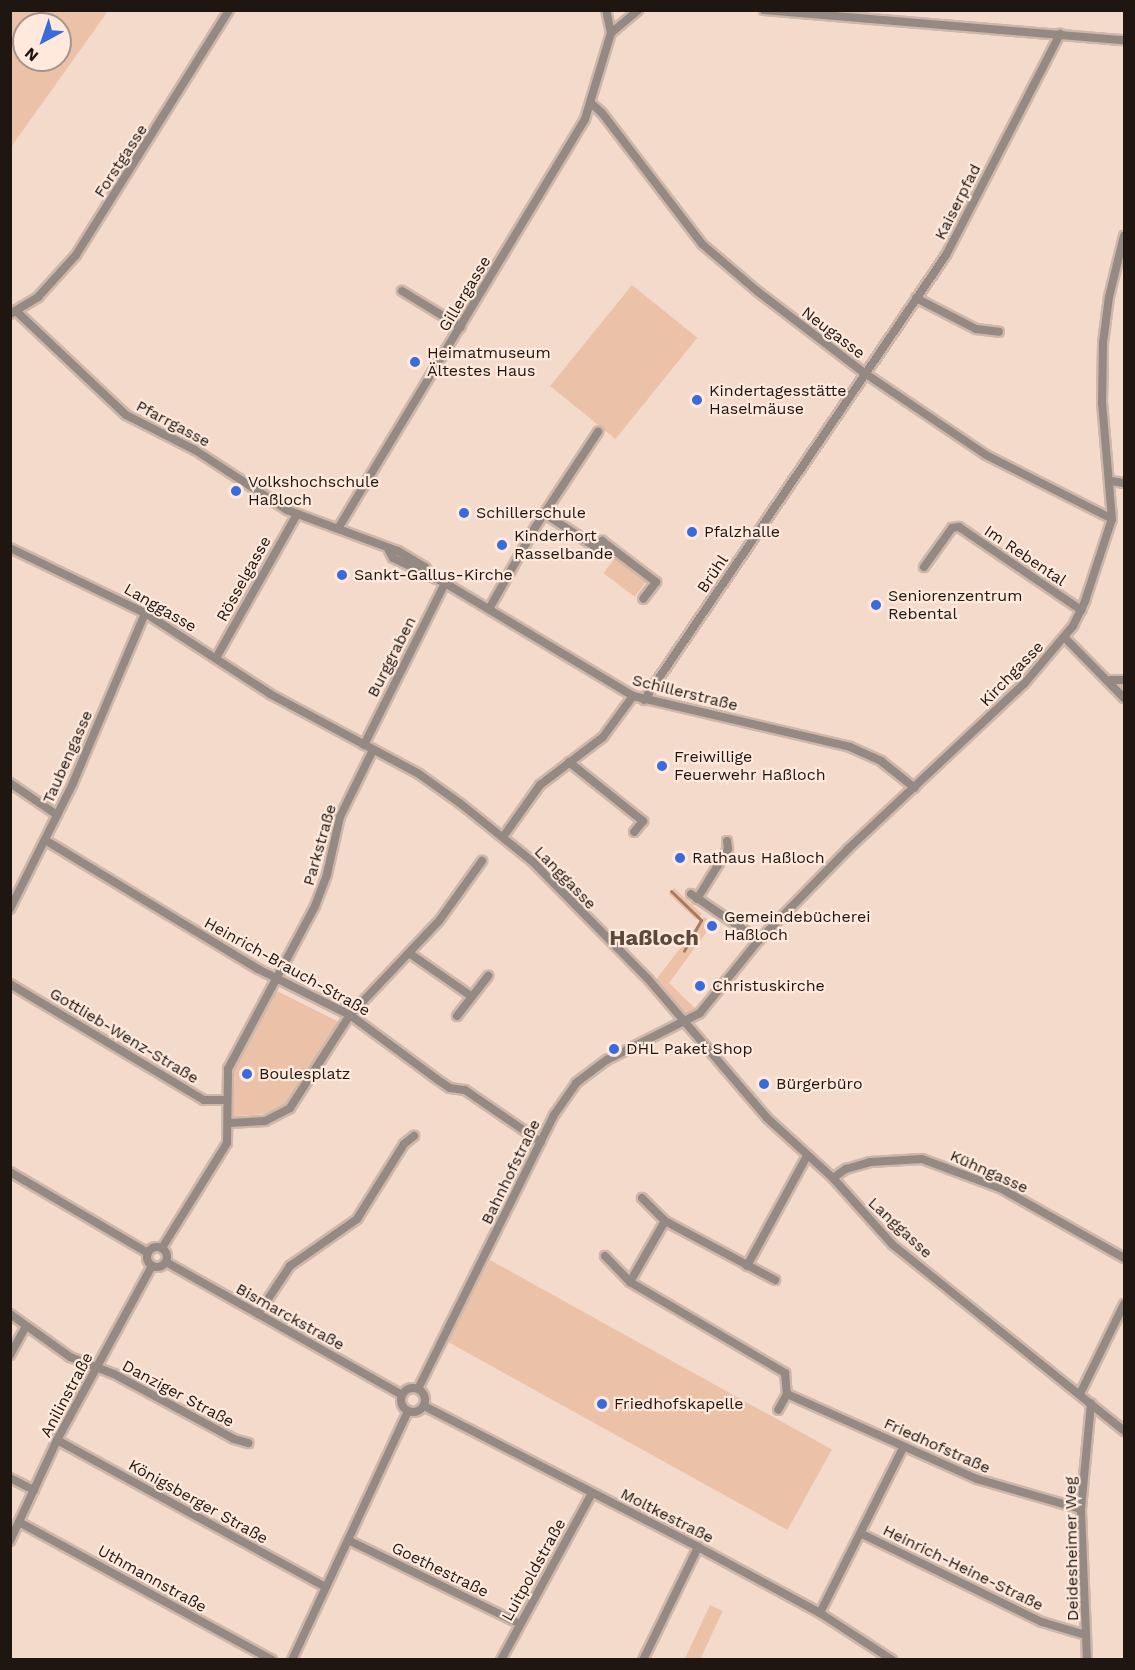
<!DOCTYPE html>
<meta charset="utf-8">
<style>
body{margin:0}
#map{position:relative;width:1135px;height:1670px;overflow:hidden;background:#f4dacb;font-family:"Work Sans",sans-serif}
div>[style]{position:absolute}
.green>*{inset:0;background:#ebc1a7;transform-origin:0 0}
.stream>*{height:3px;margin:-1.5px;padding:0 1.5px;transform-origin:1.5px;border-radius:1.5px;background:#a67b60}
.roads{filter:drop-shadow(2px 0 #ceb7aa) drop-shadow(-2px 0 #ceb7aa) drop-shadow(0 2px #ceb7aa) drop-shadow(0 -2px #ceb7aa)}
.street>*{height:8px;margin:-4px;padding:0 4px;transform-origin:4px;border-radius:4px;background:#948a83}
.street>.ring{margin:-4px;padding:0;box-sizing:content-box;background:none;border:8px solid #948a83;border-radius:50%}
.dots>*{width:16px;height:16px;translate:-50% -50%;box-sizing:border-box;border:3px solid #fee9dc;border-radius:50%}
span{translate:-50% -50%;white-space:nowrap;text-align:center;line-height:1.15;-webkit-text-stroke:4.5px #fee9dc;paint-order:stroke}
.street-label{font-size:16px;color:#1f1611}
.poi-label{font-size:16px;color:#1f1611}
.left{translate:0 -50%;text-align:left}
.district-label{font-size:22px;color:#5d483b;font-weight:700}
.frame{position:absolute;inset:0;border:12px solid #1f1611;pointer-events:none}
.north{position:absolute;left:12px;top:12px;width:60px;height:60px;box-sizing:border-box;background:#fee9dc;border:2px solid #a5958b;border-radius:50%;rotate:220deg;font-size:16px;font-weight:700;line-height:24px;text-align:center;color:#1f1611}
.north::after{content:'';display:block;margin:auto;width:21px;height:27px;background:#3a6bdb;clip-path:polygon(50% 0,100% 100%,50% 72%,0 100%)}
</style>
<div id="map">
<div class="green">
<div style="clip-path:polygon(evenodd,11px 10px,108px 11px,11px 147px,10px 11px,11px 10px,24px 24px,60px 24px,60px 60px,24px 60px,24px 24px)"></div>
<div style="left:632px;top:285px;width:84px;height:130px;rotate:39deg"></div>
<div style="left:615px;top:558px;width:39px;height:19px;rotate:37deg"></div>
<div style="left:674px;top:888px;width:38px;height:8px;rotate:43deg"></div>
<div style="clip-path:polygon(704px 917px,713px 923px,669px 983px,696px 1009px,687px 1018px,655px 981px)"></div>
<div style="clip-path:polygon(277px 991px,339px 1022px,288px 1102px,266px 1114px,234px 1116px,233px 1068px)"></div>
<div style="left:490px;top:1260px;width:391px;height:92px;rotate:29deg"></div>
<div style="left:710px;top:1605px;width:14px;height:61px;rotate:25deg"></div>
</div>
<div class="stream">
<div style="left:671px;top:891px;width:42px;rotate:44deg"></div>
<div style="left:701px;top:920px;width:35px;rotate:119deg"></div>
</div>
<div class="roads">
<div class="street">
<div style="left:764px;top:10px;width:361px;rotate:4.8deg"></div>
<div style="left:611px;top:33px;width:35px;rotate:-40deg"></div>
<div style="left:592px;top:104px;width:13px;rotate:42deg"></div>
<div style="left:602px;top:113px;width:165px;rotate:52.6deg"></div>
<div style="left:702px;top:244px;width:72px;rotate:40.5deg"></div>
<div style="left:757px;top:291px;width:133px;rotate:37.4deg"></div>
<div style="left:863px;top:372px;width:148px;rotate:34deg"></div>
<div style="left:986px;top:455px;width:141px;rotate:26.9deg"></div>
<div style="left:402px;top:291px;width:69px;rotate:31.4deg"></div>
<div style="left:916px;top:298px;width:68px;rotate:27.3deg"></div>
<div style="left:976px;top:329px;width:23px;rotate:7deg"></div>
<div style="left:16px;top:311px;width:151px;rotate:43.4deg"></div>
<div style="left:126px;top:415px;width:77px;rotate:26.9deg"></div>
<div style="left:195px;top:450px;width:110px;rotate:33.1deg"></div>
<div style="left:287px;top:510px;width:118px;rotate:20.3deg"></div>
<div style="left:398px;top:551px;width:31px;rotate:31deg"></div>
<div style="left:425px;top:567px;width:9px;rotate:54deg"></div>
<div style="left:10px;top:314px;width:33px;rotate:-31deg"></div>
<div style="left:38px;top:297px;width:57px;rotate:-47.9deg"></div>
<div style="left:76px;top:255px;width:289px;rotate:-58deg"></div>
<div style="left:1111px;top:481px;width:13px;rotate:9deg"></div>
<div style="left:545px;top:514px;width:62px;rotate:33.2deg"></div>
<div style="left:597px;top:548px;width:9px;rotate:-54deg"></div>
<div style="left:602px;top:541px;width:68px;rotate:37.2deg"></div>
<div style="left:656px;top:582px;width:21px;rotate:127deg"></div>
<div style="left:339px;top:527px;width:476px;rotate:-58.9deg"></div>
<div style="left:585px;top:119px;width:90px;rotate:-73.2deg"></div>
<div style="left:611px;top:33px;width:24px;rotate:-102deg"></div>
<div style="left:10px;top:548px;width:150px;rotate:25.7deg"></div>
<div style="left:145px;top:613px;width:149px;rotate:32.9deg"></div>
<div style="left:270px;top:694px;width:169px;rotate:28.2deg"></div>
<div style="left:419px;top:774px;width:52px;rotate:35.5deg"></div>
<div style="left:461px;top:804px;width:91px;rotate:38.8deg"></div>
<div style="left:532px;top:861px;width:165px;rotate:45.5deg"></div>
<div style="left:648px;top:979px;width:183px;rotate:49.4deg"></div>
<div style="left:767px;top:1118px;width:89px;rotate:42.3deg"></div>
<div style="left:833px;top:1178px;width:90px;rotate:48.2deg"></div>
<div style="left:893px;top:1245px;width:297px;rotate:38.8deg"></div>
<div style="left:389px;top:551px;width:8px;rotate:60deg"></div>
<div style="left:393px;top:558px;width:58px;rotate:25.7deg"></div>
<div style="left:445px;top:583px;width:219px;rotate:31deg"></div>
<div style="left:633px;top:696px;width:223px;rotate:13.2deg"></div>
<div style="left:850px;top:747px;width:34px;rotate:24deg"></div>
<div style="left:881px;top:761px;width:43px;rotate:38.5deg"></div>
<div style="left:924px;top:567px;width:48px;rotate:-54.3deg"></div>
<div style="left:952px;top:528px;width:7px;rotate:-8deg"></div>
<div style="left:959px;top:527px;width:148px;rotate:34.2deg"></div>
<div style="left:489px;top:609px;width:95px;rotate:-60.5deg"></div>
<div style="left:536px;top:526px;width:113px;rotate:-56.6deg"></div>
<div style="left:1065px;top:638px;width:84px;rotate:45.5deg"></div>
<div style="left:216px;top:658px;width:165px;rotate:-60.6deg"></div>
<div style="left:1111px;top:680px;width:13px"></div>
<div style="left:644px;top:700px;width:538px;rotate:-55.84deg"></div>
<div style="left:946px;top:255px;width:249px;rotate:-62.7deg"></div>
<div style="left:364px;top:745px;width:181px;rotate:-63.4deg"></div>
<div style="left:569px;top:762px;width:95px;rotate:38.6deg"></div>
<div style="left:643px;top:821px;width:14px;rotate:129deg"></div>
<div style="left:10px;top:783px;width:57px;rotate:34.2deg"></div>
<div style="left:503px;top:837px;width:64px;rotate:-54.6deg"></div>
<div style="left:540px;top:785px;width:79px;rotate:-37.3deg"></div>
<div style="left:603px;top:737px;width:51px;rotate:-53.8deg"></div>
<div style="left:45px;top:840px;width:249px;rotate:31.2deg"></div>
<div style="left:258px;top:969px;width:103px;rotate:26.6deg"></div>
<div style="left:350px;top:1015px;width:109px;rotate:36.5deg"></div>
<div style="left:438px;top:1080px;width:14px;rotate:34deg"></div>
<div style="left:450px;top:1088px;width:15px;rotate:8deg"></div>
<div style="left:465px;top:1090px;width:92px;rotate:34.4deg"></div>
<div style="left:691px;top:894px;width:82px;rotate:34.1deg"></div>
<div style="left:697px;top:899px;width:59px;rotate:-58.2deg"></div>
<div style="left:728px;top:849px;width:8px;rotate:-97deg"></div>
<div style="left:10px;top:909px;width:141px;rotate:-63.4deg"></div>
<div style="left:73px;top:783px;width:185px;rotate:-67deg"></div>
<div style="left:409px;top:953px;width:75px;rotate:34.7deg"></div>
<div style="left:10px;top:984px;width:226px;rotate:30.9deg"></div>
<div style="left:204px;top:1100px;width:22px"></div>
<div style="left:457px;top:1016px;width:51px;rotate:-52.2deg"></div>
<div style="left:229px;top:1123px;width:36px;rotate:-3deg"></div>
<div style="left:265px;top:1121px;width:28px;rotate:-27deg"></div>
<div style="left:290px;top:1108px;width:111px;rotate:-57.2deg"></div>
<div style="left:350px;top:1015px;width:129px;rotate:-46.6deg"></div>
<div style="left:439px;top:921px;width:74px;rotate:-54.4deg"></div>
<div style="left:10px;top:1172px;width:160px;rotate:30.4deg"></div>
<div style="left:833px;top:1178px;width:16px;rotate:-35deg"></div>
<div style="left:846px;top:1169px;width:25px;rotate:-16deg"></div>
<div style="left:870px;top:1162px;width:52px;rotate:-3.3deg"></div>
<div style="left:922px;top:1159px;width:83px;rotate:20.4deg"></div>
<div style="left:1000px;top:1188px;width:142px;rotate:29.4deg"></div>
<div style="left:642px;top:1198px;width:33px;rotate:45deg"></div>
<div style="left:665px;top:1221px;width:125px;rotate:28.2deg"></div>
<div class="ring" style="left:147px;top:1247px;width:12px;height:12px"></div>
<div style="left:162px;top:1248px;width:123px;rotate:-58.2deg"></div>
<div style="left:227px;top:1143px;width:74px;rotate:-89.2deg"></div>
<div style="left:228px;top:1069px;width:185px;rotate:-61.9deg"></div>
<div style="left:315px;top:906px;width:34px;rotate:-69deg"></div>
<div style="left:327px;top:874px;width:58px;rotate:-77.2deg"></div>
<div style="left:340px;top:817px;width:75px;rotate:-63.8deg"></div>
<div style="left:605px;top:1256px;width:36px;rotate:46deg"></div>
<div style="left:630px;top:1282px;width:180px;rotate:30.4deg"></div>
<div style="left:785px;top:1373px;width:21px;rotate:85deg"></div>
<div style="left:787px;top:1394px;width:18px;rotate:119deg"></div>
<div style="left:166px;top:1262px;width:271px;rotate:29.4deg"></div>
<div style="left:747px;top:1266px;width:125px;rotate:-61.4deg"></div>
<div style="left:630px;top:1282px;width:70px;rotate:-60.2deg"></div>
<div style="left:10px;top:1314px;width:74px;rotate:35.6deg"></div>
<div style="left:70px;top:1357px;width:47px;rotate:21.1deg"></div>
<div style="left:114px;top:1374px;width:136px;rotate:28.4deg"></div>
<div style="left:234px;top:1439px;width:15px;rotate:16deg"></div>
<div style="left:258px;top:1314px;width:58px;rotate:-56.3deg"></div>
<div style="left:290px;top:1266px;width:82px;rotate:-35deg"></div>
<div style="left:357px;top:1219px;width:89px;rotate:-57.9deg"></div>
<div style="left:404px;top:1144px;width:13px;rotate:-39deg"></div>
<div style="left:10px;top:1355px;width:33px;rotate:-61deg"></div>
<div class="ring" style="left:401px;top:1388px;width:16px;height:16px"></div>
<div style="left:418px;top:1389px;width:306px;rotate:-63.6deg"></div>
<div style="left:554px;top:1115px;width:39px;rotate:-55deg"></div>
<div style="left:576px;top:1083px;width:39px;rotate:-37deg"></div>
<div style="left:607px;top:1060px;width:104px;rotate:-26.8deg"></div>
<div style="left:700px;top:1013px;width:94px;rotate:-51.1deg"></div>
<div style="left:759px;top:940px;width:127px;rotate:-45.6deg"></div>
<div style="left:848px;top:849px;width:241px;rotate:-43.2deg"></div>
<div style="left:1024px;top:684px;width:76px;rotate:-49.8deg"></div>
<div style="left:1073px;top:626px;width:28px;rotate:-64deg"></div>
<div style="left:1085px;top:601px;width:86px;rotate:-71.8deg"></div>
<div style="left:1112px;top:519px;width:116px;rotate:-94.9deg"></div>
<div style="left:1102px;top:403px;width:60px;rotate:-89deg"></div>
<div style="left:1103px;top:343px;width:46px;rotate:-82.6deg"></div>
<div style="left:1109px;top:297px;width:63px;rotate:-76.2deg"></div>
<div style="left:787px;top:1394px;width:208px;rotate:24.1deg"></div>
<div style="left:977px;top:1479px;width:108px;rotate:16.1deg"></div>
<div style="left:1080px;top:1394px;width:100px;rotate:-63.9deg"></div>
<div style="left:424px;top:1406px;width:308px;rotate:27.2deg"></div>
<div style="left:698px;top:1547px;width:139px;rotate:28.4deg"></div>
<div style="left:820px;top:1613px;width:86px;rotate:33.1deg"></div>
<div style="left:57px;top:1440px;width:306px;rotate:28.7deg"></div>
<div style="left:10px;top:1478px;width:27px;rotate:27deg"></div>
<div style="left:19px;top:1522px;width:288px;rotate:28.6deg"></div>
<div style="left:862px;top:1534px;width:200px;rotate:26.1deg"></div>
<div style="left:1042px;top:1622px;width:46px;rotate:16.5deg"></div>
<div style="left:348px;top:1540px;width:191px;rotate:26deg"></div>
<div style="left:10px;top:1541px;width:111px;rotate:-65deg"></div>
<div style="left:57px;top:1440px;width:198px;rotate:-61.4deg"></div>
<div style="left:820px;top:1613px;width:185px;rotate:-63.3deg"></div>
<div style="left:292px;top:1660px;width:275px;rotate:-65deg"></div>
<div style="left:501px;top:1660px;width:190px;rotate:-61.4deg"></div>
<div style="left:643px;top:1660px;width:126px;rotate:-64deg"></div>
<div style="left:1087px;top:1660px;width:151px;rotate:-92.3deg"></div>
<div style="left:1081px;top:1509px;width:106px;rotate:-84.6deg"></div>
</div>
</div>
<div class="dots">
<div style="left:415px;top:362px;background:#3a6bdb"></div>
<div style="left:697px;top:400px;background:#3a6bdb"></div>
<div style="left:236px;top:491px;background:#3a6bdb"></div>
<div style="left:464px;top:513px;background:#3a6bdb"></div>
<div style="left:692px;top:532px;background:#3a6bdb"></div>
<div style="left:502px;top:545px;background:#3a6bdb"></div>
<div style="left:342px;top:575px;background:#3a6bdb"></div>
<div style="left:876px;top:605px;background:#3a6bdb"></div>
<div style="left:662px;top:766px;background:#3a6bdb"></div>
<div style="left:680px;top:858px;background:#3a6bdb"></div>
<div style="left:712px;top:926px;background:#3a6bdb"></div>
<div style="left:700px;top:986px;background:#3a6bdb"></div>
<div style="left:614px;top:1049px;background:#3a6bdb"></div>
<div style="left:247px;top:1074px;background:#3a6bdb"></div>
<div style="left:764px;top:1084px;background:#3a6bdb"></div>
<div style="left:602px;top:1404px;background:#3a6bdb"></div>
</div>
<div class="street-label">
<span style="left:121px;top:161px;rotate:-57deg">Forstgasse</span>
<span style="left:958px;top:202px;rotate:-63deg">Kaiserpfad</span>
<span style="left:465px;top:294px;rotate:-59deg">Gillergasse</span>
<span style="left:833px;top:333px;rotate:37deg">Neugasse</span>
<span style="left:173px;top:424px;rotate:28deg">Pfarrgasse</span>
<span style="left:1025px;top:556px;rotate:34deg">Im Rebental</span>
<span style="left:713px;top:574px;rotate:-56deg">Brühl</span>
<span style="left:244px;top:579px;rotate:-61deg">Rösselgasse</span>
<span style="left:160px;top:608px;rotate:30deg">Langgasse</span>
<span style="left:392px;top:657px;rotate:-63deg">Burggraben</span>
<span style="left:1012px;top:674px;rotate:-46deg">Kirchgasse</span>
<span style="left:685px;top:693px;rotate:14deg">Schillerstraße</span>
<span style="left:68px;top:757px;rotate:-66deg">Taubengasse</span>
<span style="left:320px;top:845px;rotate:-74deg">Parkstraße</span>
<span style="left:565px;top:878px;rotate:46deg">Langgasse</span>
<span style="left:287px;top:967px;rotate:29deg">Heinrich-Brauch-Straße</span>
<span style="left:124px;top:1036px;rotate:31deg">Gottlieb-Wenz-Straße</span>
<span style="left:511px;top:1172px;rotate:-64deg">Bahnhofstraße</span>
<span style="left:989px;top:1172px;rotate:24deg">Kühngasse</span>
<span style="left:900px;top:1228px;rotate:43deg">Langgasse</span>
<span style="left:290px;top:1317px;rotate:29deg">Bismarckstraße</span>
<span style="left:178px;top:1394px;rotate:28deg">Danziger Straße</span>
<span style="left:67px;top:1395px;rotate:-62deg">Anilinstraße</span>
<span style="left:937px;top:1446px;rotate:24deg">Friedhofstraße</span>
<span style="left:198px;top:1502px;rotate:29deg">Königsberger Straße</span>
<span style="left:667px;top:1516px;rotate:27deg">Moltkestraße</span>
<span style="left:1072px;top:1549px;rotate:-91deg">Deidesheimer Weg</span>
<span style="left:963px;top:1568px;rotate:26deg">Heinrich-Heine-Straße</span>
<span style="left:440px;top:1570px;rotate:26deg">Goethestraße</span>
<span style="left:534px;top:1570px;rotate:-61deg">Luitpoldstraße</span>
<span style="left:152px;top:1579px;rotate:29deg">Uthmannstraße</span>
</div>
<div class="poi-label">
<span class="left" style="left:427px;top:362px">Heimatmuseum<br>Ältestes Haus</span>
<span class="left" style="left:709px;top:400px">Kindertagesstätte<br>Haselmäuse</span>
<span class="left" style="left:248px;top:491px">Volkshochschule<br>Haßloch</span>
<span class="left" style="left:476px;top:513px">Schillerschule</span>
<span class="left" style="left:704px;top:532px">Pfalzhalle</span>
<span class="left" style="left:514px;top:545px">Kinderhort<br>Rasselbande</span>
<span class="left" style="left:354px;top:575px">Sankt-Gallus-Kirche</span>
<span class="left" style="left:888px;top:605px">Seniorenzentrum<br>Rebental</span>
<span class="left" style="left:674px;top:766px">Freiwillige<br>Feuerwehr Haßloch</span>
<span class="left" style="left:692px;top:858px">Rathaus Haßloch</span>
<span class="left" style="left:724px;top:926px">Gemeindebücherei<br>Haßloch</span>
<span class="left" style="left:712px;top:986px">Christuskirche</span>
<span class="left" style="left:626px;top:1049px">DHL Paket Shop</span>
<span class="left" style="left:259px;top:1074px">Boulesplatz</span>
<span class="left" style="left:776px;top:1084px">Bürgerbüro</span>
<span class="left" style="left:614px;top:1404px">Friedhofskapelle</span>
</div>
<div class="district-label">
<span style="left:654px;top:938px">Haßloch</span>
</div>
<div class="frame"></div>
<div class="north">N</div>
</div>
